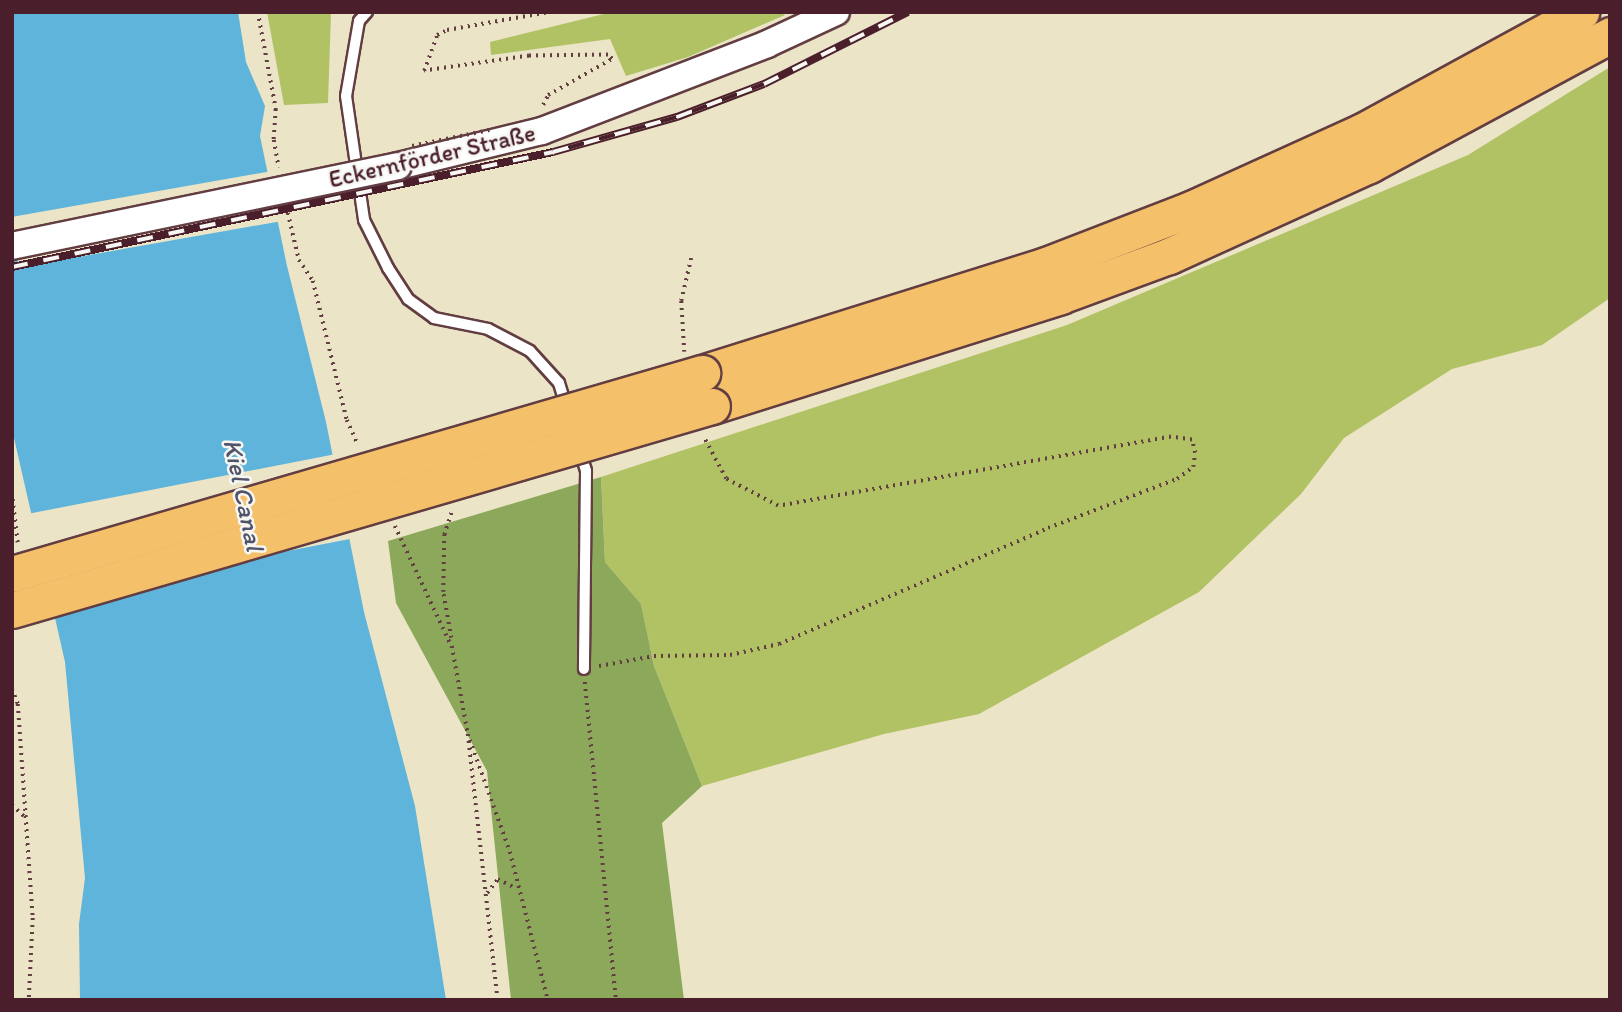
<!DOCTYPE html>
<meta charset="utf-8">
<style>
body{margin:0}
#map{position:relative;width:1622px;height:1012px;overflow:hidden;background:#ece4c6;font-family:Itim,sans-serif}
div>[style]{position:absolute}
.green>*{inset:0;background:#b1c265}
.forest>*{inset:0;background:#8ca85a}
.water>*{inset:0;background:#5eb4db}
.pier>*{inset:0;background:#ece4c6;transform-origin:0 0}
.path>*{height:3.5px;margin-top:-1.75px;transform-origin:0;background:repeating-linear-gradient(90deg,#623d42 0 2px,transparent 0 7px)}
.roads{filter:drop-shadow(2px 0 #623d42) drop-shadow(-2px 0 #623d42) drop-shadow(0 2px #623d42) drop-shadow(0 -2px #623d42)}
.service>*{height:10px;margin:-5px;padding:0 5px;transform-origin:5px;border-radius:5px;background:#fff}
.tertiary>*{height:26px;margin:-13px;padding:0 13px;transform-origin:13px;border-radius:13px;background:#fff}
.trunk>*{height:35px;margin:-17.5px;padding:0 17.5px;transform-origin:17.5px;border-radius:17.5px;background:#f4c16a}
.rail>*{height:8px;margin-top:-4px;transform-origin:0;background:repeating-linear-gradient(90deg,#f6f6f2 0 16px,#4a1f2b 0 32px);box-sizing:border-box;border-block:2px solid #4a1f2b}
.path-bridge>*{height:3.5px;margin-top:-1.75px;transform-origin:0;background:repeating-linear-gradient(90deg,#623d42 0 2px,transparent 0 7px)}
.bridges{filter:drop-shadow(2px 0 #623d42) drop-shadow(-2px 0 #623d42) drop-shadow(0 2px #623d42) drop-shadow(0 -2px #623d42)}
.tertiary-bridge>*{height:26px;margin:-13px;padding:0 13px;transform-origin:13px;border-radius:13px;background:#fff}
.trunk-bridge>*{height:35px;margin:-17.5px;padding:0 17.5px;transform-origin:17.5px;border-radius:17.5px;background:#f4c16a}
span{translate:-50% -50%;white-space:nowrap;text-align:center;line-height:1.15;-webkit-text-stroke:5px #f6f6f2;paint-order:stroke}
.street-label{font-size:24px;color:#4a1f2b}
.water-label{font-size:26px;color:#515369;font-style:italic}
.frame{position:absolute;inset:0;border:14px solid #4a1f2b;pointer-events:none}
</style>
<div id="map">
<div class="green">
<div style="clip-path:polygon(267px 12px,331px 12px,328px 103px,284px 105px)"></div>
<div style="clip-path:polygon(612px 12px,780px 12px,785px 15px,688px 57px,626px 76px,610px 39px,491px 55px,490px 42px)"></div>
<div style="clip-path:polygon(1610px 67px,1610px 298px,1542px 345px,1452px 369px,1344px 438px,1301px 494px,1199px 592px,979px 714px,884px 734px,702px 786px,654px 666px,641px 604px,605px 562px,601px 477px,1067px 325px,1468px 155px)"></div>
</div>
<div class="forest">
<div style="clip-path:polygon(601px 477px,605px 562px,641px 604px,654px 666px,702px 786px,662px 823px,684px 1000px,511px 1000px,487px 771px,396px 603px,388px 541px)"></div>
</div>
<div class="water">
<div style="clip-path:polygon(12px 12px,238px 12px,246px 62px,265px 106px,260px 136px,287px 266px,326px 422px,364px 612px,415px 806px,446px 1000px,80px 1000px,79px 924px,85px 878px,65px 662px,12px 429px)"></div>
</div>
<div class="pier">
<div style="left:272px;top:171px;width:51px;height:266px;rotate:80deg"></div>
<div style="left:336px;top:454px;width:86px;height:312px;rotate:79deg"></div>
</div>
<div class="path">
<div style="left:258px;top:12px;width:99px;rotate:79.5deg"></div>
<div style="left:276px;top:109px;width:31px;rotate:94deg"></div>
<div style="left:274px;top:140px;width:28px;rotate:80deg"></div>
<div style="left:543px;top:105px;width:11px;rotate:-63deg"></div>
<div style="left:548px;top:95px;width:73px;rotate:-29.4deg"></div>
<div style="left:612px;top:59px;width:6px;rotate:-135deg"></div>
<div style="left:608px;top:55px;width:79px;rotate:179.3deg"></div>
<div style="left:529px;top:56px;width:106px;rotate:171.9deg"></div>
<div style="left:424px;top:71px;width:38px;rotate:-70deg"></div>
<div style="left:437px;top:35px;width:11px;rotate:-27deg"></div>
<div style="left:447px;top:30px;width:104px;rotate:-10deg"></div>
<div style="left:288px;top:213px;width:48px;rotate:76.8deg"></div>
<div style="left:299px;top:260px;width:25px;rotate:56deg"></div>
<div style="left:313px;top:281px;width:143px;rotate:76.3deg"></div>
<div style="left:347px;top:420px;width:27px;rotate:66deg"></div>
<div style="left:684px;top:352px;width:51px;rotate:-93.4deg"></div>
<div style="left:681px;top:301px;width:44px;rotate:-76.9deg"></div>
<div style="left:12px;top:492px;width:51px;rotate:83.3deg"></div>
<div style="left:395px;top:526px;width:134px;rotate:64.8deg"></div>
<div style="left:451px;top:638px;width:47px;rotate:-99.9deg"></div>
<div style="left:443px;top:592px;width:57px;rotate:-89deg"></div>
<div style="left:444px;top:535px;width:25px;rotate:-72deg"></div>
<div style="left:452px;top:646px;width:89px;rotate:79.7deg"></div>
<div style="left:468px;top:734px;width:268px;rotate:83.6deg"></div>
<div style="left:599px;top:666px;width:56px;rotate:-10.3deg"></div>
<div style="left:654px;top:656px;width:76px;rotate:-0.8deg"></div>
<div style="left:730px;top:655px;width:50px;rotate:-12.7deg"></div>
<div style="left:779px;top:644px;width:293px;rotate:-23.3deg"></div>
<div style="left:1048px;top:528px;width:138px;rotate:-20.8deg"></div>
<div style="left:1177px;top:479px;width:20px;rotate:-37deg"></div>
<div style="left:1193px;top:467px;width:14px;rotate:-82deg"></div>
<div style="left:1195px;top:453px;width:13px;rotate:-103deg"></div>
<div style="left:1192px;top:440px;width:21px;rotate:-172deg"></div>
<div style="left:1171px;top:437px;width:399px;rotate:170deg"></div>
<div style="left:778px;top:506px;width:59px;rotate:-152.6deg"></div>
<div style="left:726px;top:479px;width:47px;rotate:-118.2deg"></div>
<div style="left:585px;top:682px;width:320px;rotate:84.4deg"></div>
<div style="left:12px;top:689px;width:16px;rotate:68deg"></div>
<div style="left:18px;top:704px;width:215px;rotate:86deg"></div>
<div style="left:33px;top:918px;width:82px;rotate:92.8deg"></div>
<div style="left:470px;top:740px;width:119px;rotate:70.3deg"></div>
<div style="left:510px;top:852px;width:153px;rotate:75.6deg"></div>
<div style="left:12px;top:805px;width:19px;rotate:43deg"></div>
<div style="left:487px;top:893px;width:18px;rotate:-52deg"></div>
<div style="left:498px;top:879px;width:21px;rotate:28deg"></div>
</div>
<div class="roads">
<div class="service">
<div style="left:367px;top:12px;width:12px;rotate:132deg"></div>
<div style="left:359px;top:21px;width:76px;rotate:99.8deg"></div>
<div style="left:346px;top:96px;width:125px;rotate:81.7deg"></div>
<div style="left:364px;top:220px;width:54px;rotate:63.4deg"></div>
<div style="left:388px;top:268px;width:37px;rotate:57deg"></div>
<div style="left:408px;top:299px;width:32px;rotate:36deg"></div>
<div style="left:434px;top:318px;width:55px;rotate:11.5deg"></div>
<div style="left:488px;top:329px;width:47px;rotate:27.6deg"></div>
<div style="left:530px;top:351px;width:43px;rotate:47.8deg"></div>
<div style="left:559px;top:383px;width:24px;rotate:73deg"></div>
<div style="left:579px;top:449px;width:23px;rotate:72deg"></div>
<div style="left:586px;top:471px;width:198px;rotate:90.6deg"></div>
</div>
<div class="tertiary">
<div style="left:398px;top:166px;width:148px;rotate:-13.7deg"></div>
<div style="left:542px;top:131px;width:241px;rotate:-21.1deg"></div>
<div style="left:767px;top:44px;width:76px;rotate:-24.9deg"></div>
</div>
<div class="trunk">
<div style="left:702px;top:373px;width:361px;rotate:-17.4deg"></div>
<div style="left:1046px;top:265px;width:155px;rotate:-21.1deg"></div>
<div style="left:1191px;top:209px;width:187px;rotate:-24.4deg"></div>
<div style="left:1361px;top:132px;width:251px;rotate:-28.6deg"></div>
<div style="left:712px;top:406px;width:365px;rotate:-17.5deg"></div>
<div style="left:1060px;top:296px;width:116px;rotate:-20.2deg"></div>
<div style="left:1169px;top:256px;width:220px;rotate:-24.5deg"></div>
<div style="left:1369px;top:165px;width:274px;rotate:-28.3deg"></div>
</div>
</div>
<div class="rail">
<div style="left:12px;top:267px;width:553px;rotate:-12deg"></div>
<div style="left:553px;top:152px;width:129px;rotate:-15.8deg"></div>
<div style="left:677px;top:117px;width:93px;rotate:-20.8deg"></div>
<div style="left:764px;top:84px;width:161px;rotate:-26.6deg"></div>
</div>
<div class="path-bridge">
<div style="left:412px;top:146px;width:79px;rotate:-11.7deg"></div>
</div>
<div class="bridges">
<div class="tertiary-bridge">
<div style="left:12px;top:246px;width:394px;rotate:-11.7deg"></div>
</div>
<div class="trunk-bridge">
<div style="left:12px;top:574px;width:719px;rotate:-16.24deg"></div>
<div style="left:12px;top:610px;width:729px;rotate:-16.25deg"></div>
</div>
</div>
<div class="street-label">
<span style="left:432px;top:156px;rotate:-13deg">Eckernförder Straße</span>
</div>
<div class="water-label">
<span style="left:243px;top:495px;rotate:78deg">Kiel Canal</span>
</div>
<div class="frame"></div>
</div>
